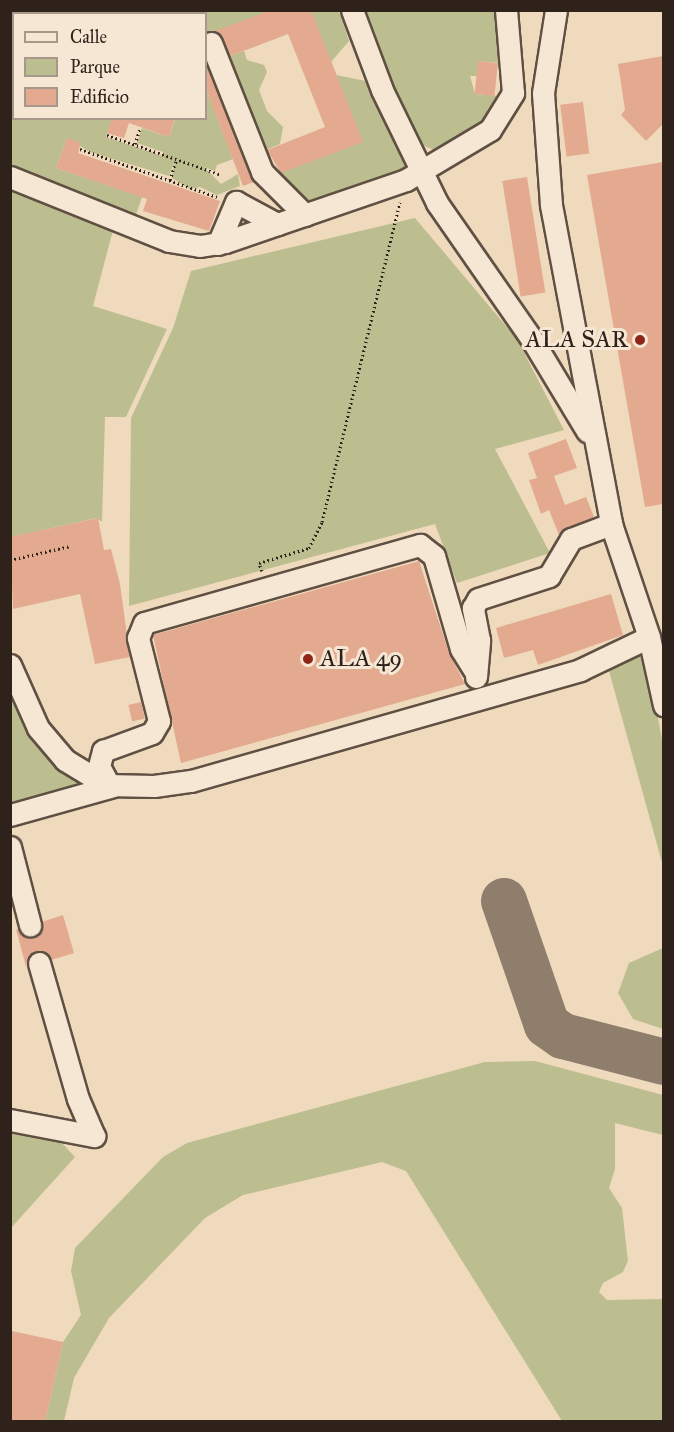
<!DOCTYPE html>
<style>
body{margin:0}
#map{position:relative;width:674px;height:1432px;overflow:hidden;background:#efdabd;font-family:"IM FELL Great Primer",serif}
div>[style]{position:absolute}
.green>*{inset:0;background:#bcbe8f}
.taxiway>*{height:46px;margin:-23px;padding:0 23px;transform-origin:23px;border-radius:23px;background:#8f7e6c}
.building>*{inset:0;background:#e3aa8f;transform-origin:0 0}
.path>*{height:3px;margin-top:-1.5px;transform-origin:0;background:repeating-linear-gradient(90deg,#2f221a 0 1.5px,transparent 0 4.5px)}
.roads{filter:drop-shadow(2px 0 #5f5043) drop-shadow(-2px 0 #5f5043) drop-shadow(0 2px #5f5043) drop-shadow(0 -2px #5f5043)}
.minor>*{height:21px;margin:-10.5px;padding:0 10.5px;transform-origin:10.5px;border-radius:10.5px;background:#f5e7d4}
.dots>*{width:16px;height:16px;translate:-50% -50%;box-sizing:border-box;border:3px solid #f5e7d4;border-radius:50%}
span{translate:-50% -50%;white-space:nowrap;text-align:center;line-height:1.15;-webkit-text-stroke:6px #f5e7d4;paint-order:stroke}
.poi-label{font-size:24px;color:#2f221a}
.right{translate:-100% -50%;text-align:right}
.left{translate:0 -50%;text-align:left}
.frame{position:absolute;inset:0;border:12px solid #2f221a;pointer-events:none}
.legend{position:absolute;left:12px;top:12px;width:195px;height:108px;box-sizing:border-box;background:#f5e7d4;border:2px solid #a6988a;margin:0;padding:8px 10px;list-style:none;font-size:18px;color:#2f221a}
.legend li{display:flex;align-items:center;gap:12px;height:30px}
.legend b{width:30px;border:2px solid #a6988a}
</style>
<div id="map">
<div class="green">
<div style="clip-path:polygon(115px 10px,271px 11px,206px 36px,206px 14px)"></div>
<div style="clip-path:polygon(10px 11px,70px 11px,14px 14px,14px 118px,112px 119px,106px 137px,163px 156px,163px 152px,137px 143px,142px 128px,169px 137px,175px 119px,206px 118px,206px 89px,233px 159px,217px 165px,215px 171px,204px 167px,221px 184px,238px 174px,240px 186px,217px 195px,200px 187px,190px 189px,172px 178px,174px 163px,169px 176px,90px 152px,67px 138px,56px 168px,142px 197px,134px 221px,11px 169px)"></div>
<div style="clip-path:polygon(311px 11px,339px 11px,349px 41px,331px 62px)"></div>
<div style="clip-path:polygon(364px 11px,503px 11px,501px 63px,478px 61px,477px 76px,470px 76px,475px 94px,499px 96px,497px 115px,438px 152px,416px 142px)"></div>
<div style="clip-path:polygon(244px 51px,247px 60px,264px 65px,267px 72px,259px 90px,267px 111px,283px 127px,280px 144px,263px 151px,227px 57px)"></div>
<div style="clip-path:polygon(336px 75px,366px 81px,406px 167px,305px 205px,272px 176px,362px 142px)"></div>
<div style="clip-path:polygon(10px 186px,113px 230px,93px 306px,167px 329px,126px 417px,105px 417px,102px 522px,97px 518px,11px 537px)"></div>
<div style="clip-path:polygon(415px 218px,517px 339px,564px 430px,495px 449px,550px 553px,457px 583px,435px 524px,129px 606px,131px 418px,173px 328px,191px 271px)"></div>
<div style="clip-path:polygon(638px 655px,648px 665px,663px 745px,663px 866px,609px 671px)"></div>
<div style="clip-path:polygon(19px 698px,80px 787px,11px 807px,11px 700px)"></div>
<div style="clip-path:polygon(663px 948px,664px 948px,663px 1029px,633px 1019px,618px 993px,629px 963px)"></div>
<div style="clip-path:polygon(535px 1061px,663px 1095px,663px 1135px,615px 1123px,615px 1169px,609px 1188px,622px 1208px,628px 1261px,623px 1272px,603px 1283px,599px 1292px,607px 1300px,663px 1299px,663px 1421px,562px 1421px,406px 1171px,382px 1162px,243px 1195px,205px 1218px,109px 1318px,74px 1378px,64px 1421px,45px 1422px,63px 1342px,81px 1315px,71px 1271px,75px 1248px,163px 1157px,187px 1143px,485px 1062px)"></div>
<div style="clip-path:polygon(10px 1127px,60px 1141px,75px 1157px,11px 1228px)"></div>
</div>
<div class="taxiway">
<div style="left:504px;top:901px;width:131px;rotate:70.9deg"></div>
<div style="left:547px;top:1025px;width:19px;rotate:35deg"></div>
<div style="left:563px;top:1036px;width:104px;rotate:14.4deg"></div>
</div>
<div class="building">
<div style="clip-path:polygon(271px 10px,311px 10px,363px 142px,281px 173px,267px 150px,325px 127px,288px 34px,230px 56px,215px 31px)"></div>
<div style="clip-path:polygon(663px 56px,663px 124px,646px 141px,621px 115px,625px 110px,618px 64px)"></div>
<div style="left:478px;top:61px;width:20px;height:33px;rotate:6deg"></div>
<div style="clip-path:polygon(206px 64px,254px 182px,243px 186px,206px 89px)"></div>
<div style="left:583px;top:102px;width:52px;height:23px;rotate:83deg"></div>
<div style="clip-path:polygon(112px 118px,175px 118px,169px 137px,129px 123px,124px 138px,107px 133px)"></div>
<div style="clip-path:polygon(67px 138px,81px 143px,78px 153px,220px 201px,209px 231px,143px 211px,147px 199px,56px 168px)"></div>
<div style="clip-path:polygon(663px 162px,663px 504px,645px 507px,587px 175px)"></div>
<div style="left:527px;top:177px;width:117px;height:25px;rotate:81deg"></div>
<div style="clip-path:polygon(566px 439px,577px 468px,554px 476px,565px 505px,586px 497px,594px 517px,559px 535px,549px 510px,541px 514px,529px 480px,537px 478px,528px 453px)"></div>
<div style="clip-path:polygon(98px 518px,104px 550px,111px 549px,120px 584px,130px 657px,95px 664px,80px 594px,13px 609px,10px 537px)"></div>
<div style="clip-path:polygon(419px 561px,449px 653px,465px 684px,181px 763px,153px 635px)"></div>
<div style="clip-path:polygon(611px 594px,623px 635px,538px 665px,533px 650px,504px 658px,496px 628px)"></div>
<div style="left:141px;top:702px;width:17px;height:13px;rotate:77deg"></div>
<div style="clip-path:polygon(63px 915px,74px 953px,51px 960px,36px 951px,29px 955px,26px 967px,16px 929px,34px 937px,42px 922px)"></div>
<div style="clip-path:polygon(12px 1331px,63px 1342px,45px 1422px,10px 1422px)"></div>
</div>
<div class="path">
<div style="left:107px;top:135px;width:119px;rotate:19.2deg"></div>
<div style="left:135px;top:144px;width:16px;rotate:-72deg"></div>
<div style="left:80px;top:149px;width:145px;rotate:19.3deg"></div>
<div style="left:170px;top:180px;width:22px;rotate:-72deg"></div>
<div style="left:10px;top:560px;width:62px;rotate:-13.1deg"></div>
<div style="left:262px;top:571px;width:9px;rotate:-111deg"></div>
<div style="left:259px;top:563px;width:52px;rotate:-16.7deg"></div>
<div style="left:309px;top:548px;width:29px;rotate:-63deg"></div>
<div style="left:322px;top:522px;width:329px;rotate:-76.3deg"></div>
</div>
<div class="roads">
<div class="minor">
<div style="left:352px;top:10px;width:85px;rotate:69.4deg"></div>
<div style="left:382px;top:90px;width:126px;rotate:64deg"></div>
<div style="left:437px;top:203px;width:165px;rotate:55.2deg"></div>
<div style="left:531px;top:338px;width:109px;rotate:58.9deg"></div>
<div style="left:556px;top:10px;width:84px;rotate:98.9deg"></div>
<div style="left:543px;top:93px;width:112px;rotate:85.9deg"></div>
<div style="left:551px;top:205px;width:325px;rotate:79.3deg"></div>
<div style="left:611px;top:524px;width:119px;rotate:71.4deg"></div>
<div style="left:649px;top:637px;width:70px;rotate:77.6deg"></div>
<div style="left:211px;top:43px;width:139px;rotate:68.4deg"></div>
<div style="left:262px;top:172px;width:61px;rotate:45deg"></div>
<div style="left:10px;top:177px;width:171px;rotate:21.9deg"></div>
<div style="left:169px;top:241px;width:31px;rotate:9deg"></div>
<div style="left:200px;top:246px;width:25px;rotate:-9deg"></div>
<div style="left:225px;top:242px;width:191px;rotate:-18.9deg"></div>
<div style="left:406px;top:180px;width:98px;rotate:-30.8deg"></div>
<div style="left:490px;top:130px;width:44px;rotate:-58.1deg"></div>
<div style="left:513px;top:93px;width:83px;rotate:-94.8deg"></div>
<div style="left:218px;top:244px;width:46px;rotate:-66.8deg"></div>
<div style="left:236px;top:202px;width:47px;rotate:28.2deg"></div>
<div style="left:10px;top:665px;width:69px;rotate:66deg"></div>
<div style="left:38px;top:728px;width:42px;rotate:49.8deg"></div>
<div style="left:65px;top:760px;width:48px;rotate:31.4deg"></div>
<div style="left:106px;top:785px;width:48px;rotate:1.2deg"></div>
<div style="left:154px;top:786px;width:37px;rotate:-8deg"></div>
<div style="left:191px;top:781px;width:405px;rotate:-15.9deg"></div>
<div style="left:580px;top:670px;width:76px;rotate:-25.6deg"></div>
<div style="left:476px;top:677px;width:37px;rotate:-85deg"></div>
<div style="left:479px;top:640px;width:33px;rotate:-101deg"></div>
<div style="left:473px;top:608px;width:10px;rotate:-61deg"></div>
<div style="left:478px;top:599px;width:75px;rotate:-17.9deg"></div>
<div style="left:549px;top:576px;width:43px;rotate:-59.3deg"></div>
<div style="left:571px;top:539px;width:43px;rotate:-20.6deg"></div>
<div style="left:109px;top:785px;width:21px;rotate:-118deg"></div>
<div style="left:99px;top:766px;width:16px;rotate:-75deg"></div>
<div style="left:103px;top:751px;width:52px;rotate:-20.2deg"></div>
<div style="left:152px;top:733px;width:14px;rotate:-60deg"></div>
<div style="left:159px;top:721px;width:86px;rotate:-104.2deg"></div>
<div style="left:138px;top:638px;width:16px;rotate:-68deg"></div>
<div style="left:144px;top:623px;width:287px;rotate:-15.8deg"></div>
<div style="left:420px;top:545px;width:18px;rotate:38deg"></div>
<div style="left:434px;top:556px;width:97px;rotate:73.8deg"></div>
<div style="left:461px;top:649px;width:25px;rotate:58deg"></div>
<div style="left:10px;top:815px;width:107px;rotate:-15.7deg"></div>
<div style="left:10px;top:847px;width:81px;rotate:75.6deg"></div>
<div style="left:39px;top:963px;width:141px;rotate:74deg"></div>
<div style="left:78px;top:1099px;width:40px;rotate:66.6deg"></div>
<div style="left:10px;top:1120px;width:86px;rotate:10.8deg"></div>
</div>
</div>
<div class="dots">
<div style="left:640px;top:340px;background:#8f2418"></div>
<div style="left:308px;top:659px;background:#8f2418"></div>
</div>
<div class="poi-label">
<span class="right" style="left:628px;top:340px">ALA SAR</span>
<span class="left" style="left:320px;top:659px">ALA 49</span>
</div>
<div class="frame"></div>
<ul class="legend">
<li><b style="height:8px;background:#f5e7d4"></b>Calle</li>
<li><b style="height:16px;background:#bcbe8f"></b>Parque</li>
<li><b style="height:16px;background:#e3aa8f"></b>Edificio</li>
</ul>
</div>
